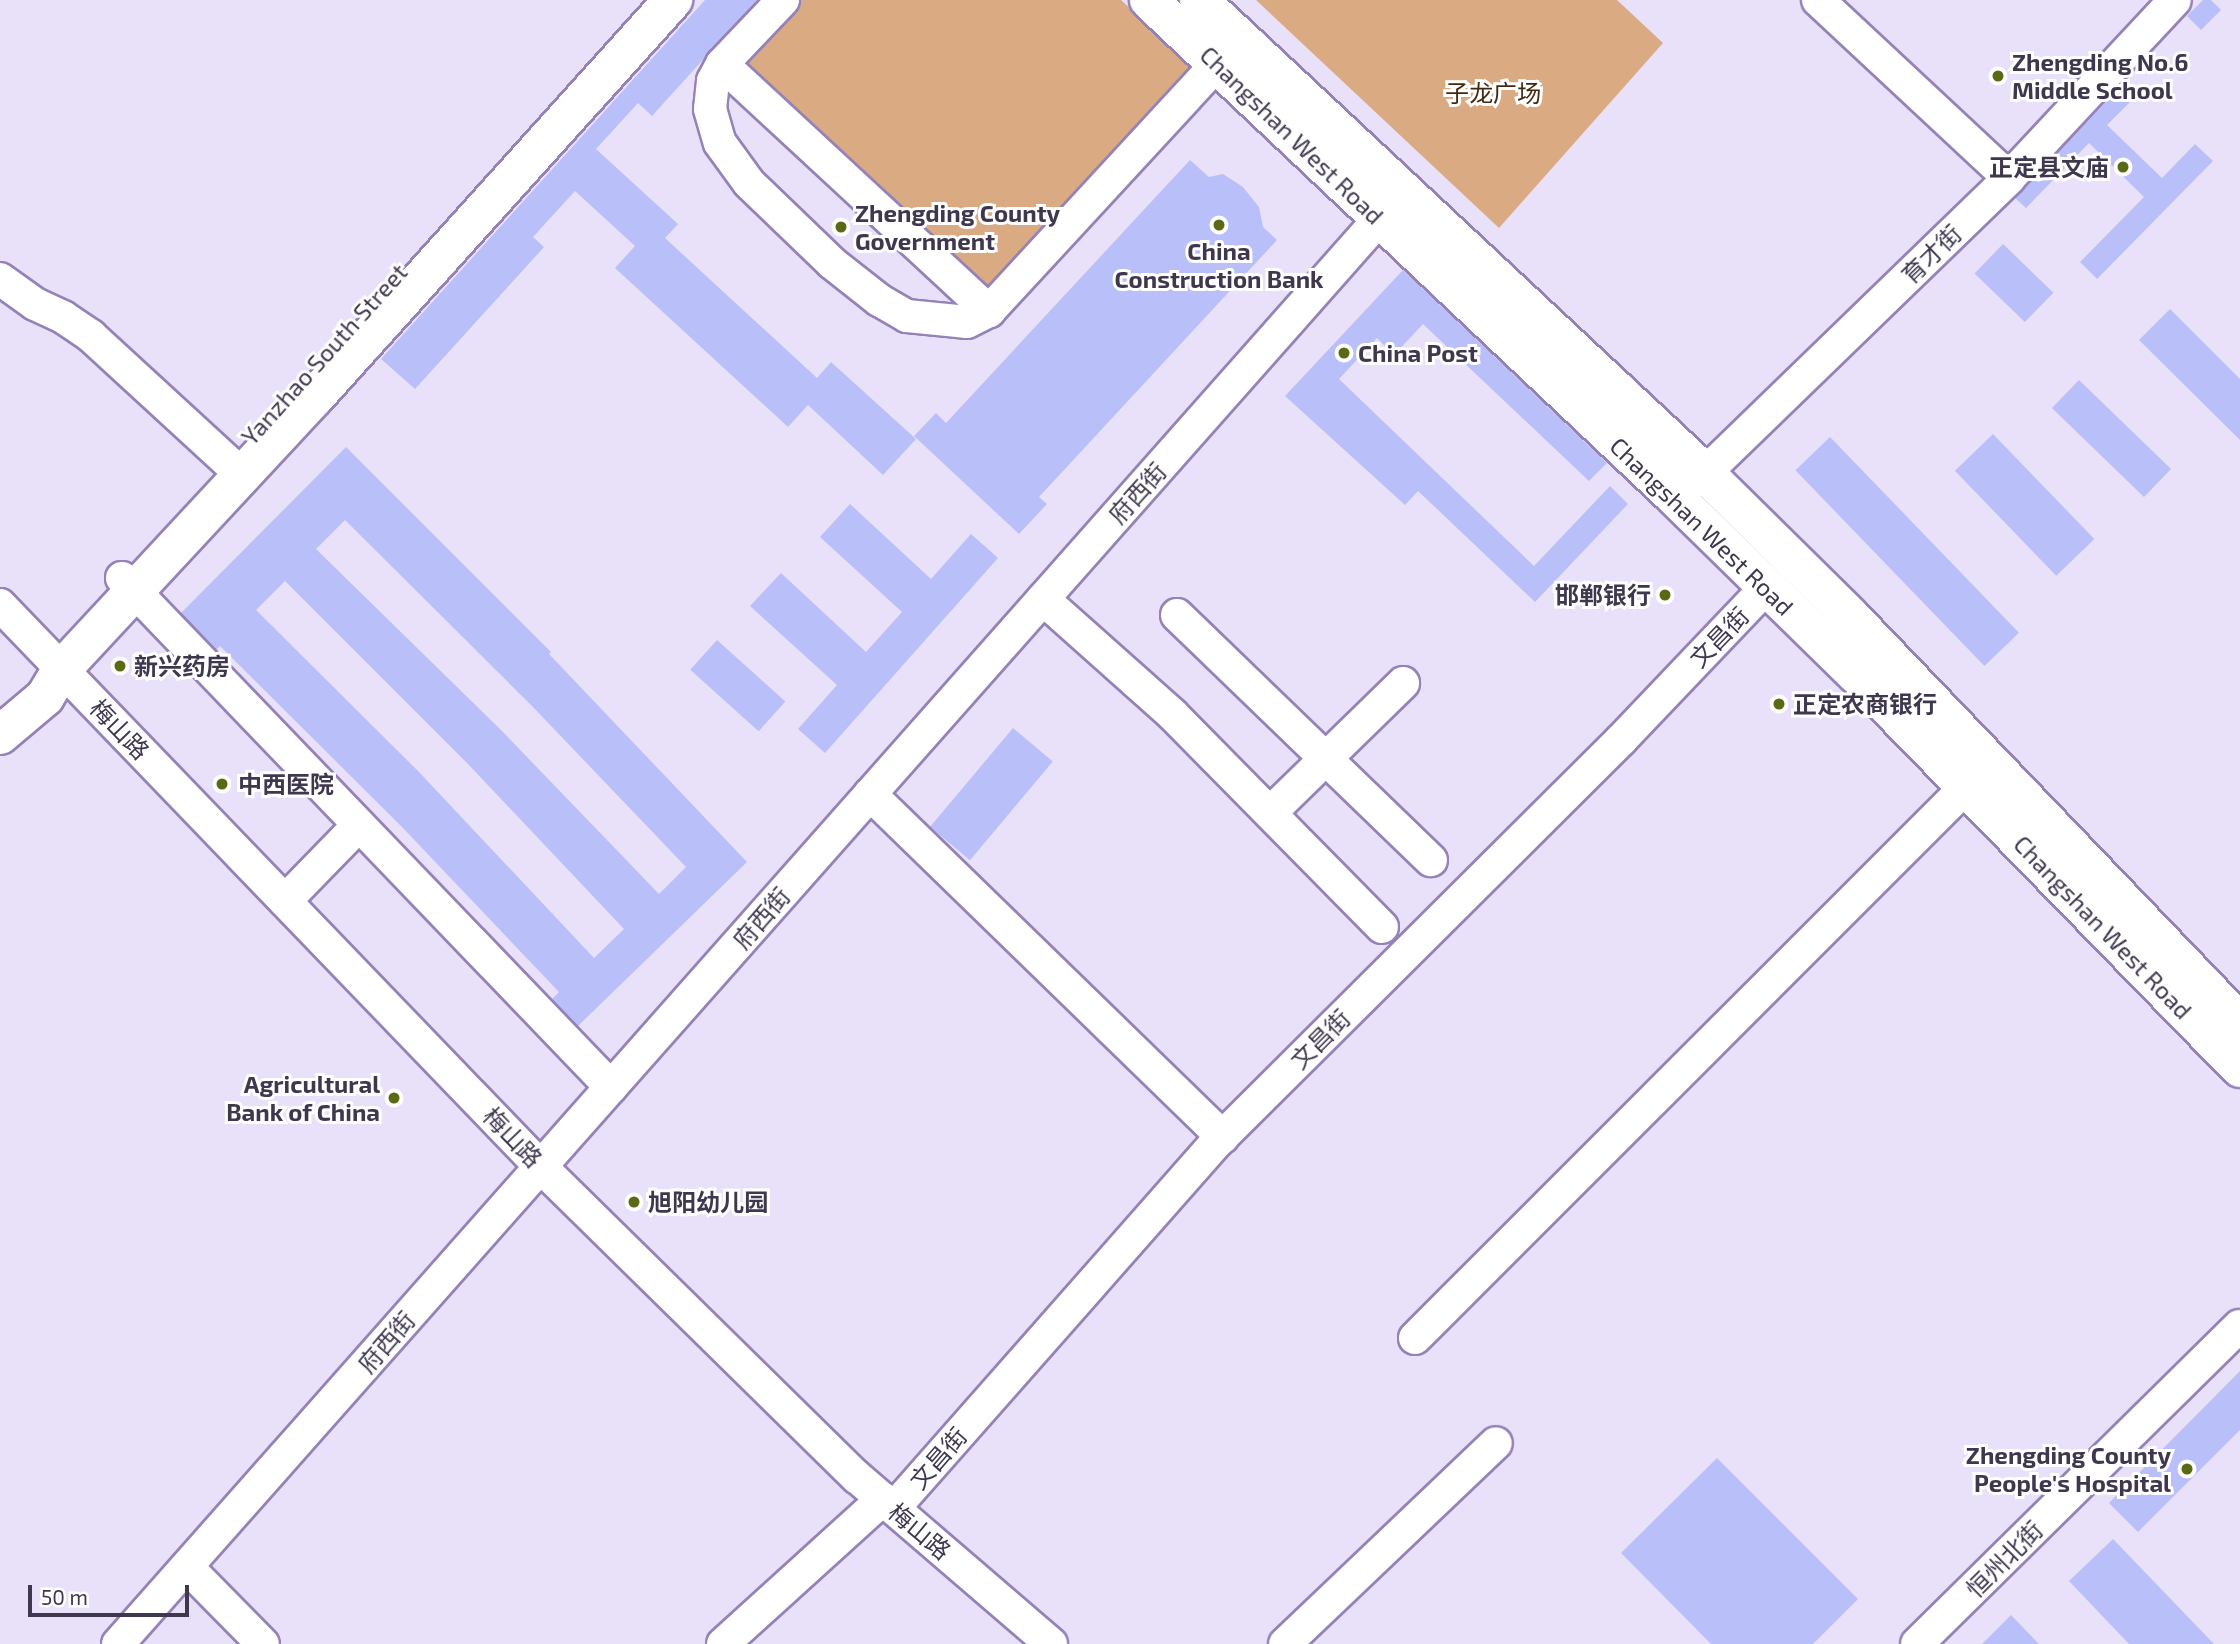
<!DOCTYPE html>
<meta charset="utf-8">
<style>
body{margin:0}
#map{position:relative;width:2240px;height:1644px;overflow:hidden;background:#e9e1f9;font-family:"Exo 2","Noto Sans SC",sans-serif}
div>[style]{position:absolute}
.green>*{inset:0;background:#daaa83}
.building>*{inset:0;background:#b9bff9;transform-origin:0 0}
.roads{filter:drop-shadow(2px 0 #9582b8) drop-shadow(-2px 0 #9582b8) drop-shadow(0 2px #9582b8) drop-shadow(0 -2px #9582b8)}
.minor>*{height:32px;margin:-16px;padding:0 16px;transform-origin:16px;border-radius:16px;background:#fff}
.major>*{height:38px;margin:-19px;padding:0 19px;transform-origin:19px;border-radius:19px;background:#fff}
.dots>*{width:19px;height:19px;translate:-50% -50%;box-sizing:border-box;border:4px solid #fff;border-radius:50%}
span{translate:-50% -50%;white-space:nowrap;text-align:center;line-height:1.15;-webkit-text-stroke:6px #fff;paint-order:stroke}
.poi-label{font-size:24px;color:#3f374e;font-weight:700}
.left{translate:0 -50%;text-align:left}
.right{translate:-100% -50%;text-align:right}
.park-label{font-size:24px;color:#432912}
.street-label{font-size:24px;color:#3f374e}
.scale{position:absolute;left:28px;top:1585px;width:161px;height:32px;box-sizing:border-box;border:4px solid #3f374e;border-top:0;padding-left:9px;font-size:21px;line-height:24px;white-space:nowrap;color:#3f374e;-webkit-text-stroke:5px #fff;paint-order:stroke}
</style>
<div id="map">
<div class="green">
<div style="clip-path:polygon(801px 0,1121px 0,1195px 68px,988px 292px,741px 65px)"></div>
<div style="clip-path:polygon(1256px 0,1617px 0,1663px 43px,1499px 228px)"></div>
</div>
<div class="building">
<div style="clip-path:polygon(705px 0,757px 0,652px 116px,638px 103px,596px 149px,678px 224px,665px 238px,817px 378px,831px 362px,916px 439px,883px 475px,808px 405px,788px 427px,615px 268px,635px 246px,575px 191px,533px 237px,544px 247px,415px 389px,381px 359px)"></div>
<div style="clip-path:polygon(2203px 0,2211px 0,2221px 10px,2201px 30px,2187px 16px)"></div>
<div style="clip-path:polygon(2122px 85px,2135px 97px,2107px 125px,2162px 178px,2195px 144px,2213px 161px,2097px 279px,2080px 262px,2144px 197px,2089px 143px,2026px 208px,2015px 198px)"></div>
<div style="clip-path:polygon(1190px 160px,1209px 177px,1223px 174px,1243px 187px,1259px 207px,1263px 227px,1277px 240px,1039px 497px,1047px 504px,1019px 534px,914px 436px,936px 413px,946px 423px)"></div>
<div style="left:2003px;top:244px;width:70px;height:41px;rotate:44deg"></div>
<div style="clip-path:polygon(1403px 270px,1607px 463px,1589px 481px,1423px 324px,1394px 355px,1377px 338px,1339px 379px,1534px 566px,1610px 486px,1628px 504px,1535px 602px,1418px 491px,1405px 505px,1285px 396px)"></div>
<div style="clip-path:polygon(2170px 309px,2240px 379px,2240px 440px,2139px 340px)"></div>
<div style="left:2079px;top:380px;width:128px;height:39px;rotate:44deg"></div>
<div style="left:1993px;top:434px;width:146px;height:53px;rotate:46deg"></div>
<div style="left:1830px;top:437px;width:272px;height:48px;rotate:46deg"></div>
<div style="clip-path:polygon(evenodd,346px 447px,551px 652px,549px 654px,747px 862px,578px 1026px,552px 999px,559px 992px,402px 827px,220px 646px,216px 650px,181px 613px,346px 447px,345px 520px,532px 706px,686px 867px,659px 894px,501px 730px,316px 549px,345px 520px,346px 447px,285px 581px,467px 763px,624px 929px,594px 958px,419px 772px,256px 610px,285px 581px)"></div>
<div style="clip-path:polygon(850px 504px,931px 579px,971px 534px,998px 558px,825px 753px,798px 729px,837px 685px,750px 606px,781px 573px,866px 652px,902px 612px,820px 537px)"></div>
<div style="left:717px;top:640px;width:92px;height:40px;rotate:42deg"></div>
<div style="left:1013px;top:728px;width:52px;height:129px;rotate:40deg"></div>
<div style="clip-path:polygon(2240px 1371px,2240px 1430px,2138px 1532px,2109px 1503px)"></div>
<div style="clip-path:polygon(1717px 1458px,1858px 1599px,1813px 1644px,1711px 1644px,1621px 1553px)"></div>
<div style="clip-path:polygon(2113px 1539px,2214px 1644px,2129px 1644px,2069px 1581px)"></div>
<div style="clip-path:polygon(2011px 1615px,2039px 1644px,1982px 1644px)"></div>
</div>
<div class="roads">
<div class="minor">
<div style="left:783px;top:0;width:88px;rotate:133.6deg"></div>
<div style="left:722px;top:64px;width:364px;rotate:42.8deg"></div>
<div style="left:989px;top:311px;width:338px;rotate:-47.3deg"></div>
<div style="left:1818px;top:0;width:261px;rotate:43deg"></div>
<div style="left:722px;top:64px;width:19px;rotate:118deg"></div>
<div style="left:713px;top:81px;width:28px;rotate:96deg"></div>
<div style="left:710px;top:109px;width:35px;rotate:74deg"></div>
<div style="left:720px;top:143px;width:49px;rotate:54.1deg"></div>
<div style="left:749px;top:183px;width:115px;rotate:43.9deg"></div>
<div style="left:832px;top:263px;width:60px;rotate:38.2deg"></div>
<div style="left:879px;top:300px;width:32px;rotate:30deg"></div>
<div style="left:907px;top:316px;width:60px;rotate:5.7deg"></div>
<div style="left:967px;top:322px;width:25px;rotate:-27deg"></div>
<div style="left:0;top:279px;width:43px;rotate:35.5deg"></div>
<div style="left:35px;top:304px;width:31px;rotate:25deg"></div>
<div style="left:63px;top:317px;width:34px;rotate:34deg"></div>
<div style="left:91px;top:336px;width:185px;rotate:42.6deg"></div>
<div style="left:1687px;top:487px;width:23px;rotate:-38deg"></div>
<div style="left:1705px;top:473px;width:424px;rotate:-44.1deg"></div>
<div style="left:2009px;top:178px;width:243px;rotate:-47deg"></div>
<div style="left:122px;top:578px;width:706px;rotate:46.15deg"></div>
<div style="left:1043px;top:599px;width:173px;rotate:41.7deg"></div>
<div style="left:1172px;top:714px;width:299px;rotate:45.4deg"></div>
<div style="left:0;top:605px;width:780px;rotate:46.09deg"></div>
<div style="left:541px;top:1167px;width:443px;rotate:44.5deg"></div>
<div style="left:857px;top:1477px;width:256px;rotate:40.7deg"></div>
<div style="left:1177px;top:615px;width:353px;rotate:44deg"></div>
<div style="left:870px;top:794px;width:492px;rotate:44.2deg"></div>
<div style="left:1270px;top:813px;width:186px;rotate:-44.3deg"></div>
<div style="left:285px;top:901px;width:106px;rotate:-45.8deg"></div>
<div style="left:1415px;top:1338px;width:779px;rotate:-45deg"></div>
<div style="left:894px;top:1508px;width:482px;rotate:-48.6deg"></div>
<div style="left:1213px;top:1146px;width:576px;rotate:-44.86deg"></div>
<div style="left:1621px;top:740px;width:210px;rotate:-46.4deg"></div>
<div style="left:187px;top:1567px;width:108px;rotate:45.4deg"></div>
<div style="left:118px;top:1644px;width:1928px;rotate:-48.49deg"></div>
<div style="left:723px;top:1644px;width:216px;rotate:-42.2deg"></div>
<div style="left:1285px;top:1644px;width:291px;rotate:-43.6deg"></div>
<div style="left:1917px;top:1644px;width:453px;rotate:-44.6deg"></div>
</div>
<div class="major">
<div style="left:1149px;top:0;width:722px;rotate:43.37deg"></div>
<div style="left:1674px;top:496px;width:255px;rotate:44.4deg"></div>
<div style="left:1856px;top:674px;width:550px;rotate:45.74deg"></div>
<div style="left:1199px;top:0;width:693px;rotate:43.07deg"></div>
<div style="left:1705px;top:473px;width:201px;rotate:44.6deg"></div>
<div style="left:1848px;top:614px;width:567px;rotate:46.22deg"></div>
<div style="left:0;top:735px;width:59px;rotate:-40.2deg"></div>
<div style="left:45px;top:697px;width:33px;rotate:-59deg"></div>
<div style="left:62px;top:669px;width:371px;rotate:-47.1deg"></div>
<div style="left:315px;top:397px;width:535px;rotate:-47.96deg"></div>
</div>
</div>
<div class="dots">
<div style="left:1998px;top:76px;background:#596914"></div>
<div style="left:2123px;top:167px;background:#596914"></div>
<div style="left:1219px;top:225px;background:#596914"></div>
<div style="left:841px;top:227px;background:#596914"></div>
<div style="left:1344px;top:353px;background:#596914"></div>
<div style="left:1665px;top:595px;background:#596914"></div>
<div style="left:120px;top:666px;background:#596914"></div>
<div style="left:1779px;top:704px;background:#596914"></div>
<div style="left:222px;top:784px;background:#596914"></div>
<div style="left:394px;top:1098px;background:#596914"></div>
<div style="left:634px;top:1202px;background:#596914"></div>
<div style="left:2187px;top:1469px;background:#596914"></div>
</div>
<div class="poi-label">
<span class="left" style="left:2012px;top:76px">Zhengding No.6<br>Middle School</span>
<span class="right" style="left:2109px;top:167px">正定县文庙</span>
<span class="left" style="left:855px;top:227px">Zhengding County<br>Government</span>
<span style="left:1219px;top:265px">China<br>Construction Bank</span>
<span class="left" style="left:1358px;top:353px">China Post</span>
<span class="right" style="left:1651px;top:595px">邯郸银行</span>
<span class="left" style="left:134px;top:666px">新兴药房</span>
<span class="left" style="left:1793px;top:704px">正定农商银行</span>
<span class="left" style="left:238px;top:784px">中西医院</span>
<span class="right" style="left:380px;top:1098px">Agricultural<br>Bank of China</span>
<span class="left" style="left:648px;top:1202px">旭阳幼儿园</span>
<span class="right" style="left:2171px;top:1469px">Zhengding County<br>People's Hospital</span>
</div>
<div class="park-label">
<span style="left:1493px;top:93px">子龙广场</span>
</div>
<div class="street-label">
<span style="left:1292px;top:135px;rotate:44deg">Changshan West Road</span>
<span style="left:1931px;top:254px;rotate:-44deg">育才街</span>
<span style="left:324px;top:354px;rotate:-48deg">Yanzhao South Street</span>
<span style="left:1137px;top:493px;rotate:-48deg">府西街</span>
<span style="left:1702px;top:526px;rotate:44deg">Changshan West Road</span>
<span style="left:1719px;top:637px;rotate:-46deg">文昌街</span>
<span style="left:120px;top:729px;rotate:46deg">梅山路</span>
<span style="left:761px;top:918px;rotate:-49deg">府西街</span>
<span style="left:2103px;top:927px;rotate:46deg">Changshan West Road</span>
<span style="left:1320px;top:1039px;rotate:-45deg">文昌街</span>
<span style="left:513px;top:1137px;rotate:46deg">梅山路</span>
<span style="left:386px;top:1342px;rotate:-49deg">府西街</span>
<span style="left:938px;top:1458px;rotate:-49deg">文昌街</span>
<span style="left:920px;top:1531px;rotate:40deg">梅山路</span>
<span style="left:2004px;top:1559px;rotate:-45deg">恒州北街</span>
</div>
<div class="scale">50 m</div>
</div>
